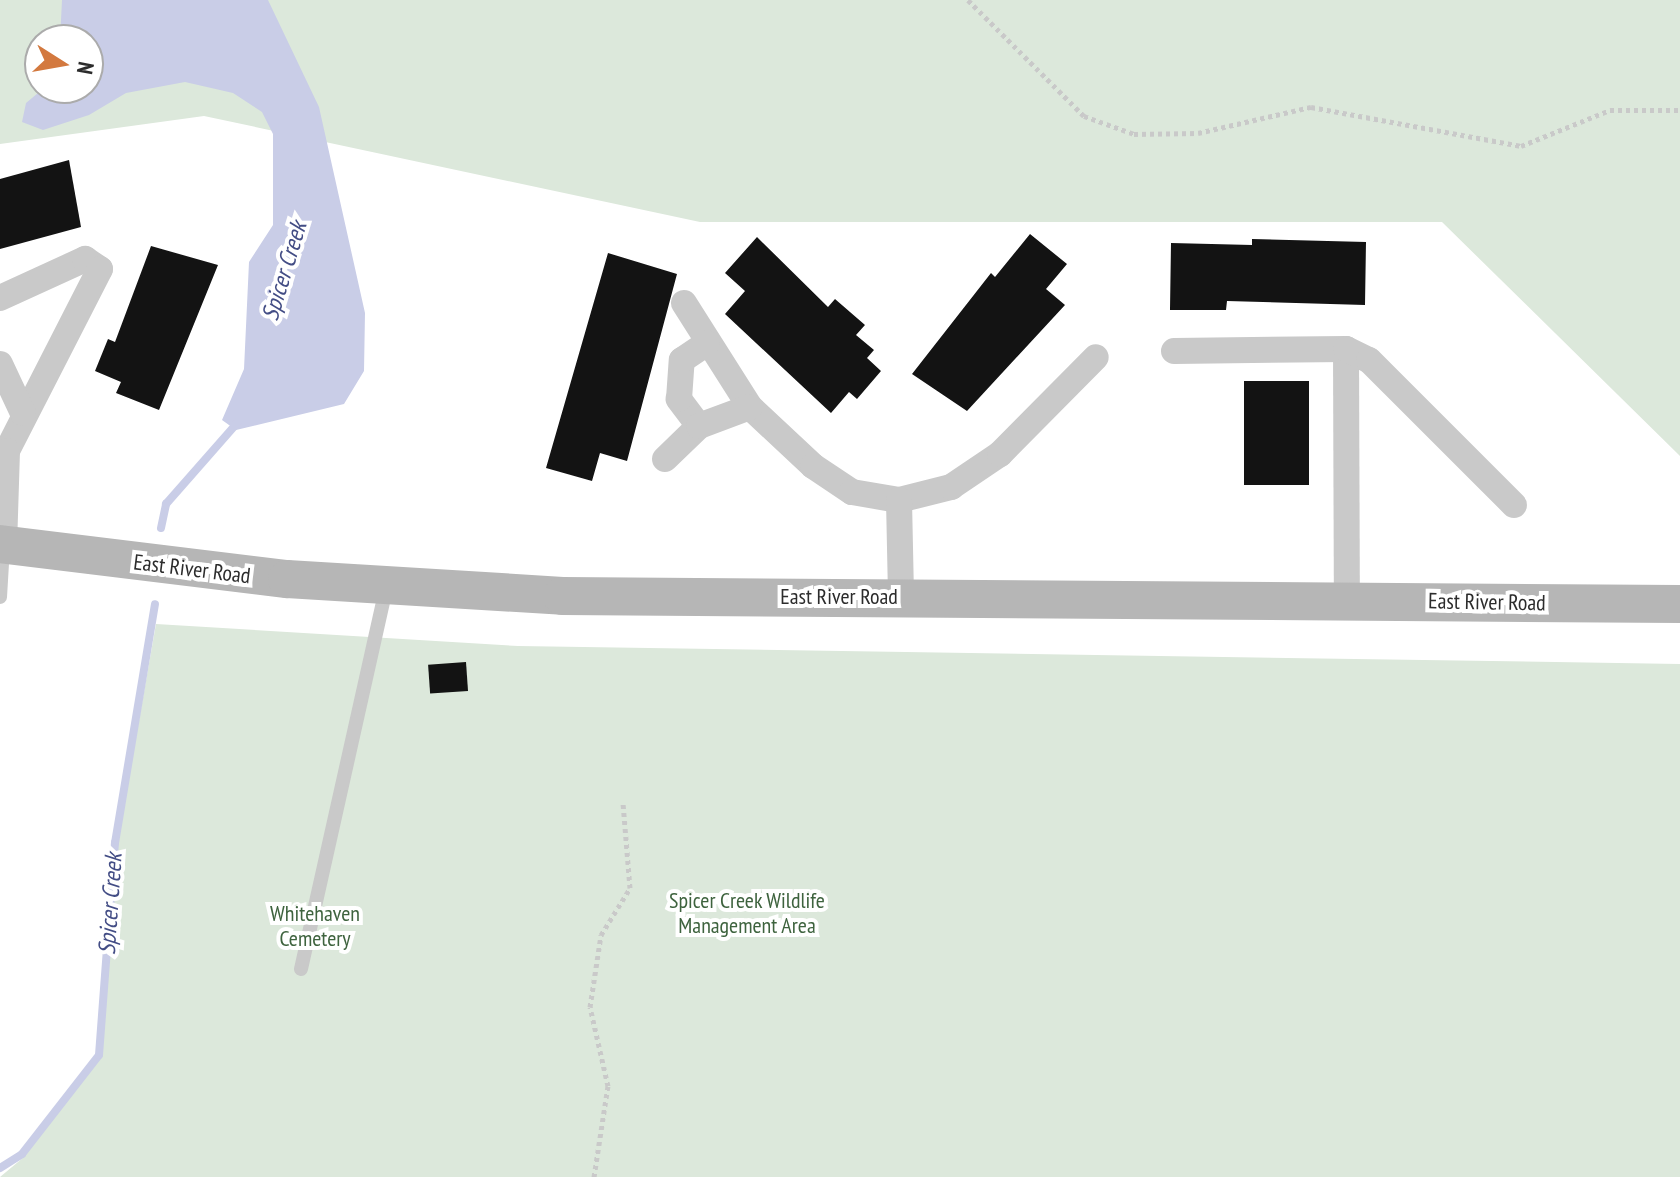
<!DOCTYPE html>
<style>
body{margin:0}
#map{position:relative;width:1680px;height:1177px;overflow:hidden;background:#fff;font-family:"PT Sans Narrow",sans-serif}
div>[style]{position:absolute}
.green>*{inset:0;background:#dce8db}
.water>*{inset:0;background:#c9cde7}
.stream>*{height:8px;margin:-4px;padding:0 4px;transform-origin:4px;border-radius:4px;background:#c9cde7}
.building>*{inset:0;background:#131313;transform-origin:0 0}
.path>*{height:5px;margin-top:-2.5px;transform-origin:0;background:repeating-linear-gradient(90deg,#c9c9c9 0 4px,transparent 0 8px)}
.lane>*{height:14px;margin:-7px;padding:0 7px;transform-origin:7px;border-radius:7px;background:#c9c9c9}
.street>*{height:26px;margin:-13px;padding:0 13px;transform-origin:13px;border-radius:13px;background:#c9c9c9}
.secondary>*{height:38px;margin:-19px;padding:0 19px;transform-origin:19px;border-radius:19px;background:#b6b6b6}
span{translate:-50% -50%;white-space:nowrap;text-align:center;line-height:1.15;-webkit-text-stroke:8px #fff;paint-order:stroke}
.street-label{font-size:22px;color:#2c2c2c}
.park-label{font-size:22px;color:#3e633e}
.water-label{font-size:24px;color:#434d85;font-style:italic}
.north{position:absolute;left:24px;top:24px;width:80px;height:80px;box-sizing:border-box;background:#fff;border:2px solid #ababab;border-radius:50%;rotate:101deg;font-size:22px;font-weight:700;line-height:32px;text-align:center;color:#2c2c2c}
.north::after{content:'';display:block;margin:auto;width:28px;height:36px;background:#d3793f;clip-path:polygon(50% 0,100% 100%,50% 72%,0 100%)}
</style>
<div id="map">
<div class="green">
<div style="clip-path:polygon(evenodd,0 0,1680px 0,1680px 456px,1442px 222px,700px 222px,204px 116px,0 144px,0 0,40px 40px,88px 40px,88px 88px,40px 88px,40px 40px)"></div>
<div style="clip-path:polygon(156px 624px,518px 646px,1680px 664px,1680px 1177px,0 1177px,24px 1157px,101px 1057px,117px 845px)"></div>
</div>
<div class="water">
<div style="clip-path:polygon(62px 0,268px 0,319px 107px,365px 313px,364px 371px,344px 404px,236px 430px,222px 420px,244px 369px,249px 262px,273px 225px,273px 134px,262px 112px,233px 93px,185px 82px,126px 93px,89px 115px,43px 130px,22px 122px,26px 103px,44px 88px,88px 88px,88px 40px,60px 40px)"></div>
</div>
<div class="stream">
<div style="left:161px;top:528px;width:25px;rotate:-78deg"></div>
<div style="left:166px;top:504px;width:109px;rotate:-48.7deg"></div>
<div style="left:0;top:1168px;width:26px;rotate:-32deg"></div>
<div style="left:22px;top:1154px;width:125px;rotate:-52.1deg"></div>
<div style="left:99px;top:1055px;width:213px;rotate:-85.7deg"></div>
<div style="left:115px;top:843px;width:242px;rotate:-80.5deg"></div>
</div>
<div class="building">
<div style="clip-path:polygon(69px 160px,81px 227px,0 249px,0 179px)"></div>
<div style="clip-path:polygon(1030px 234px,1067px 264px,1046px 289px,1065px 305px,967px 411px,912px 374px,991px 273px,995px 277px)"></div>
<div style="clip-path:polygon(757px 237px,828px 307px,835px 299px,865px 325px,856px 335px,874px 350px,867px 358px,881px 371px,857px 399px,849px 392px,831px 413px,725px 314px,745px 291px,725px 273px)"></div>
<div style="clip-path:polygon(1252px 239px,1366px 242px,1365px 305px,1227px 301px,1226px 310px,1170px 310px,1171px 243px,1252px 245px)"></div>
<div style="clip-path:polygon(151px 246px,218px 265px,159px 410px,116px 393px,121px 382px,95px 371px,108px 339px,115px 342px)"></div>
<div style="clip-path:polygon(608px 253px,677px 274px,627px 461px,600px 453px,592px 481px,546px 468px)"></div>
<div style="left:1244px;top:381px;width:65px;height:104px"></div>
<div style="left:466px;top:662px;width:29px;height:38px;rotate:86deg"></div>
</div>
<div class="path">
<div style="left:968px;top:0;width:164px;rotate:45deg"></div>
<div style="left:1084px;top:116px;width:53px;rotate:19.8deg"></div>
<div style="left:1134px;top:134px;width:64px;rotate:-0.9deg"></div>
<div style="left:1198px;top:133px;width:116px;rotate:-13deg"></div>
<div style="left:1311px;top:107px;width:214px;rotate:10.5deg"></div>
<div style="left:1521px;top:146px;width:96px;rotate:-22deg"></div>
<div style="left:1610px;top:110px;width:70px"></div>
<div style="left:594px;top:1177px;width:92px;rotate:-81.3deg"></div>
<div style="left:608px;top:1086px;width:81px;rotate:-102.8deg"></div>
<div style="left:590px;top:1007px;width:73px;rotate:-81.3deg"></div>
<div style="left:601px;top:935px;width:55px;rotate:-58.3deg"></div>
<div style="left:630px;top:888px;width:85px;rotate:-94.7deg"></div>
</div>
<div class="lane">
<div style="left:0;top:597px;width:51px;rotate:-86.6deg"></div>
<div style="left:301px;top:969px;width:390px;rotate:-77.4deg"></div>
</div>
<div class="street">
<div style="left:0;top:298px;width:94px;rotate:-24.6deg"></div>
<div style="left:85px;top:259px;width:18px;rotate:34deg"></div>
<div style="left:100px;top:269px;width:204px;rotate:117.1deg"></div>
<div style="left:7px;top:451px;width:94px;rotate:91.8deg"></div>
<div style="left:684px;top:303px;width:123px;rotate:57.6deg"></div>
<div style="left:750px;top:407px;width:86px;rotate:43.1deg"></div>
<div style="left:813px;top:466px;width:47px;rotate:33.7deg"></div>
<div style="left:852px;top:492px;width:48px;rotate:9.7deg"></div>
<div style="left:899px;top:500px;width:54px;rotate:-14deg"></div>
<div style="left:951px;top:487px;width:59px;rotate:-34deg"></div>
<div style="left:1000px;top:454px;width:136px;rotate:-45.3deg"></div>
<div style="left:1346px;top:349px;width:252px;rotate:89.8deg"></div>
<div style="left:1174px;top:351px;width:172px;rotate:-0.7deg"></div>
<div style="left:1346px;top:349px;width:25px;rotate:26deg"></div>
<div style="left:1369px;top:360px;width:205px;rotate:45deg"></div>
<div style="left:0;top:364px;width:54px;rotate:64.9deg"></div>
<div style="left:699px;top:426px;width:34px;rotate:-127deg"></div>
<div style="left:679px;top:399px;width:39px;rotate:-86deg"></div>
<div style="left:682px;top:360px;width:30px;rotate:-34deg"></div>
<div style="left:665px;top:459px;width:47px;rotate:-44.1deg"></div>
<div style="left:699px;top:426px;width:54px;rotate:-20.4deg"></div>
<div style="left:899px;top:500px;width:97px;rotate:88.8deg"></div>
</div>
<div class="secondary">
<div style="left:0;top:544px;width:289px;rotate:7deg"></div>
<div style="left:287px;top:579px;width:276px;rotate:3.5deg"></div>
<div style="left:562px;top:596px;width:1118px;rotate:0.41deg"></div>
</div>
<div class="street-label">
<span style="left:192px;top:569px;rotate:7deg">East River Road</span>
<span style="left:839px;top:597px">East River Road</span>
<span style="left:1487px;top:602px;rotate:1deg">East River Road</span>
</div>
<div class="park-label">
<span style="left:747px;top:913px">Spicer Creek Wildlife<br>Management Area</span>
<span style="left:315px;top:926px">Whitehaven<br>Cemetery</span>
</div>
<div class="water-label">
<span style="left:284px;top:271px;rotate:-73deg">Spicer Creek</span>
<span style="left:110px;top:904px;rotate:-86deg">Spicer Creek</span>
</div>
<div class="north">N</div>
</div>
